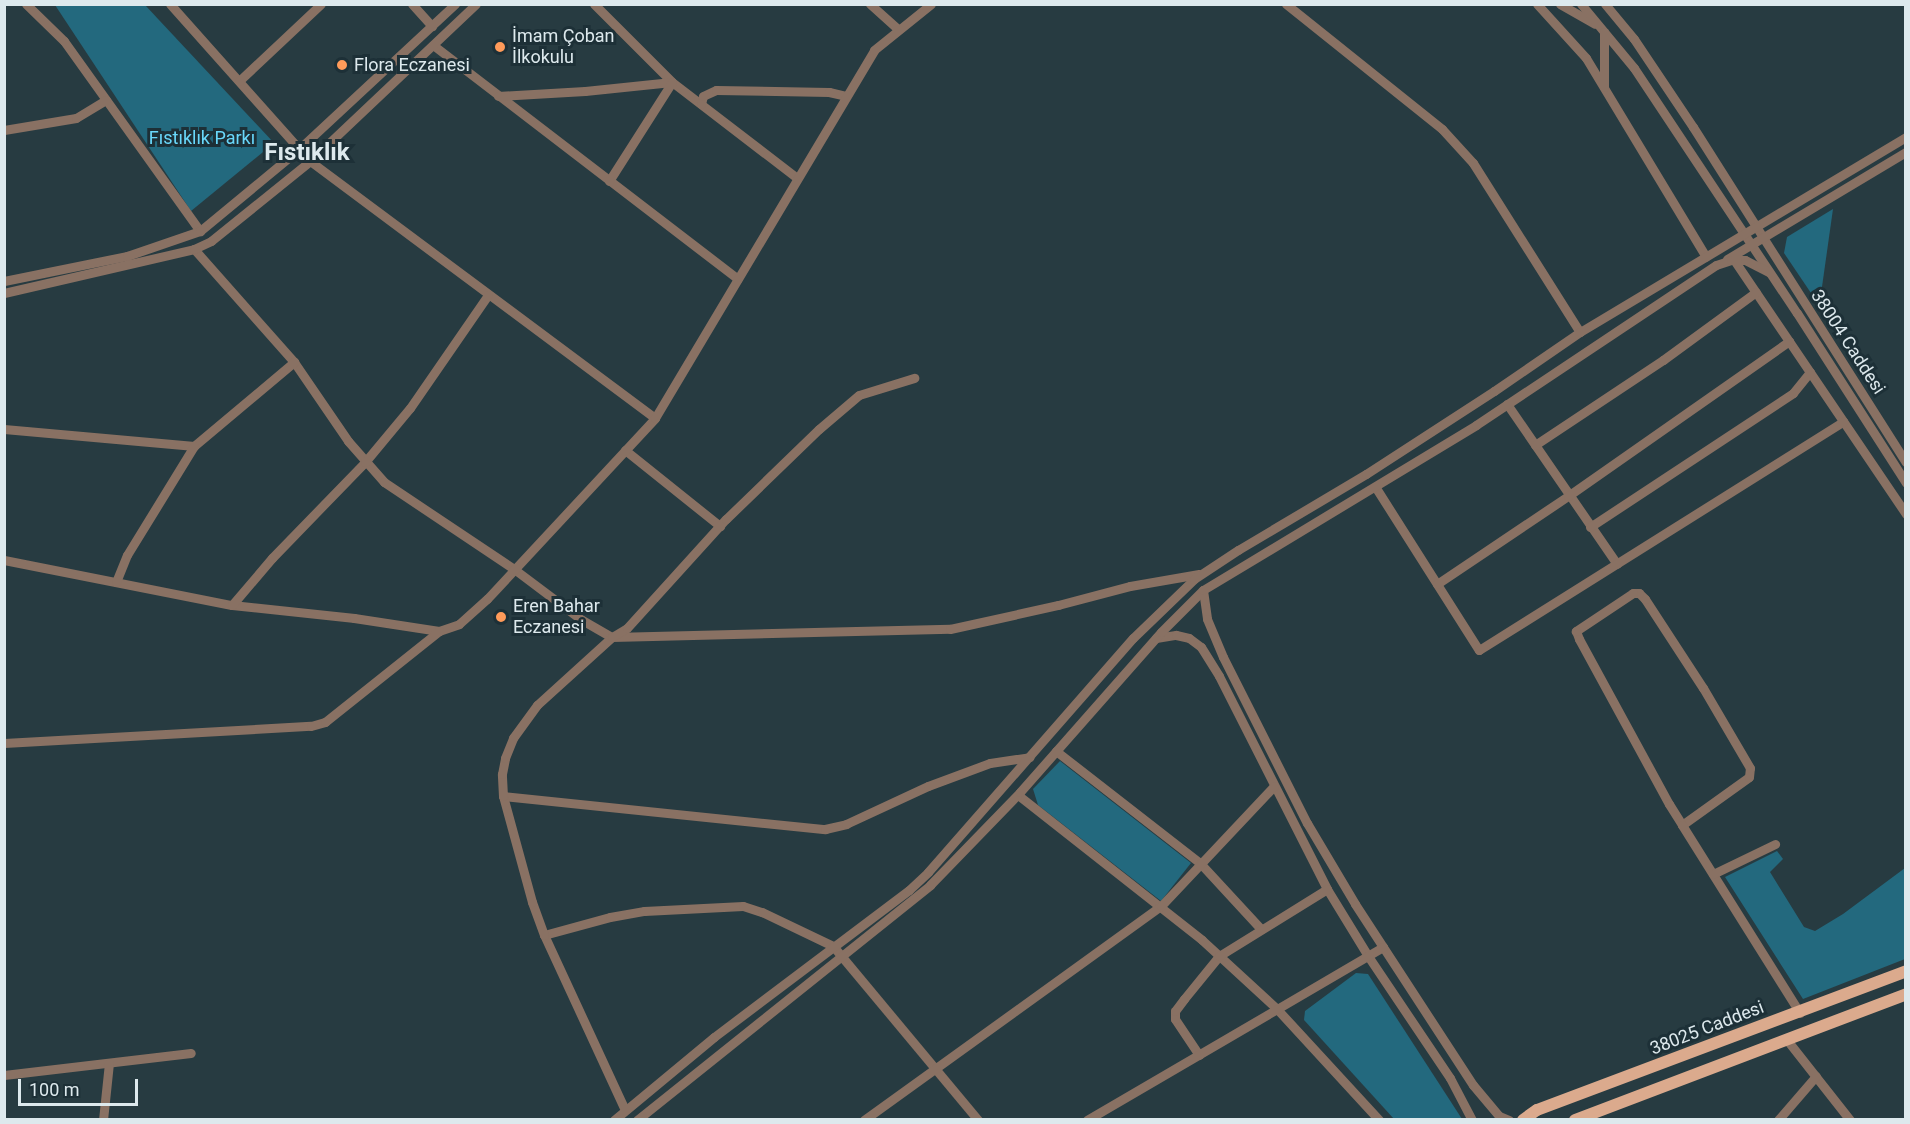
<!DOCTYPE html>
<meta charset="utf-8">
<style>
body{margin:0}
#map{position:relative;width:1910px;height:1124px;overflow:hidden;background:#273b41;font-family:Roboto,sans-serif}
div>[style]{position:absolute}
.green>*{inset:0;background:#23697e}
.minor>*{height:9px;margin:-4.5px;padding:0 4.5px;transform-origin:4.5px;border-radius:4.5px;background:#897163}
.major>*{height:12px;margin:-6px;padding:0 6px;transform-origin:6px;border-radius:6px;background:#dbaa8d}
.dots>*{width:16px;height:16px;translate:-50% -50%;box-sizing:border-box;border:3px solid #1d3037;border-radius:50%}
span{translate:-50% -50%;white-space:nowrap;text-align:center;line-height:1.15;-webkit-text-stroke:6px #1d3037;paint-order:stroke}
.poi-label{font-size:18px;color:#dde9ed}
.left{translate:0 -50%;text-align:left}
.park-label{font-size:18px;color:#69d8fb}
.street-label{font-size:18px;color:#dde9ed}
.district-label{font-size:24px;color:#dde9ed;font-weight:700}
.frame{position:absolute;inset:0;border:6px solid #dde9ed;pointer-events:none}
.scale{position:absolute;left:18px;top:1079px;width:120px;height:27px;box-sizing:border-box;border:3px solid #dde9ed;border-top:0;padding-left:8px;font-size:18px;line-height:21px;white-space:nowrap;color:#dde9ed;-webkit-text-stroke:4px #1d3037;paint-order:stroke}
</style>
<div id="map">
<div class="green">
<div style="clip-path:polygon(55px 5px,145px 5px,274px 143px,191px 211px)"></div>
<div style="clip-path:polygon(1833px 209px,1821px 294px,1815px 299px,1784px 253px,1787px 237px)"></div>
<div style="clip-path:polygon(1060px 761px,1191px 863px,1161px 901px,1038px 805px,1033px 789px)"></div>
<div style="clip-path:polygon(1777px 851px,1783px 859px,1770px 872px,1804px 927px,1815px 931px,1843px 914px,1905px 868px,1905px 959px,1803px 999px,1725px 877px)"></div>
<div style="clip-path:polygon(1356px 973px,1368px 974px,1462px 1119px,1394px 1119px,1304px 1020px,1305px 1011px)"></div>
</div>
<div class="minor">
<div style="left:26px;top:4px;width:53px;rotate:44.2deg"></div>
<div style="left:64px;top:41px;width:234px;rotate:54.4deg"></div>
<div style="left:170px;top:4px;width:210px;rotate:48.3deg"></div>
<div style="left:310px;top:161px;width:430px;rotate:36.7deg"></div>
<div style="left:412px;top:4px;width:30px;rotate:48deg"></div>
<div style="left:594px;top:4px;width:110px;rotate:45deg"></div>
<div style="left:672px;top:82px;width:156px;rotate:37.5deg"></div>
<div style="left:870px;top:4px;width:38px;rotate:42deg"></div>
<div style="left:1286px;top:4px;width:200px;rotate:38.7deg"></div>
<div style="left:1442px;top:129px;width:46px;rotate:47.6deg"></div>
<div style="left:1473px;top:163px;width:200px;rotate:57.7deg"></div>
<div style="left:1537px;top:4px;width:73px;rotate:47.8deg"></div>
<div style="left:1586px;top:58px;width:232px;rotate:58.9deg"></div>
<div style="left:1560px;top:4px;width:40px;rotate:29.7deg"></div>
<div style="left:1581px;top:4px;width:83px;rotate:50.4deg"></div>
<div style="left:1634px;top:68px;width:294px;rotate:56.4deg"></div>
<div style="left:1797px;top:313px;width:202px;rotate:57.3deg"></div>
<div style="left:1605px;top:4px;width:45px;rotate:50.4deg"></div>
<div style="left:1634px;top:39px;width:106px;rotate:56.2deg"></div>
<div style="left:1693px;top:127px;width:397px;rotate:57.6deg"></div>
<div style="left:1604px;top:32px;width:55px;rotate:90deg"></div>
<div style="left:433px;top:45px;width:384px;rotate:37.5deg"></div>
<div style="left:239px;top:81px;width:112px;rotate:-43.2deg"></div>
<div style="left:498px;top:96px;width:87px;rotate:-3.3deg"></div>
<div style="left:585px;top:91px;width:87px;rotate:-5.9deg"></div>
<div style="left:701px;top:104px;width:8px;rotate:-76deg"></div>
<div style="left:703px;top:96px;width:14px;rotate:-25deg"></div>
<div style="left:716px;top:90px;width:113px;rotate:1deg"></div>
<div style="left:829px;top:92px;width:17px;rotate:13deg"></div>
<div style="left:4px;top:130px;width:73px;rotate:-9.5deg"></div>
<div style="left:76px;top:118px;width:35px;rotate:-31deg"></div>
<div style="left:609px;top:181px;width:117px;rotate:-57.5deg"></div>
<div style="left:194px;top:249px;width:151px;rotate:48.5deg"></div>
<div style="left:294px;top:362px;width:96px;rotate:55.6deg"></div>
<div style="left:348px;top:441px;width:55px;rotate:48.7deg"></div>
<div style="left:384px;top:482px;width:156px;rotate:33.8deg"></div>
<div style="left:514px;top:569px;width:85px;rotate:36.9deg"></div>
<div style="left:582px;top:620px;width:34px;rotate:30deg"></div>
<div style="left:612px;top:637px;width:338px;rotate:-1.4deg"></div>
<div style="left:950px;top:629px;width:111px;rotate:-12.5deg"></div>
<div style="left:1058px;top:605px;width:74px;rotate:-14.8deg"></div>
<div style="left:1130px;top:586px;width:70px;rotate:-9.9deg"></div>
<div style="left:1727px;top:259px;width:209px;rotate:-30.9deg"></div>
<div style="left:1734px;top:260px;width:307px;rotate:55.9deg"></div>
<div style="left:4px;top:281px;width:126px;rotate:-11.5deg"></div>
<div style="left:127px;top:256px;width:77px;rotate:-18.9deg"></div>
<div style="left:200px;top:231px;width:129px;rotate:-39.6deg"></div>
<div style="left:299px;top:149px;width:213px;rotate:-42.9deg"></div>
<div style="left:4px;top:293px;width:195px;rotate:-13deg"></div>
<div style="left:194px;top:249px;width:19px;rotate:-25deg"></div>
<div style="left:211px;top:241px;width:127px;rotate:-38.9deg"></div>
<div style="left:310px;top:161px;width:228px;rotate:-43.4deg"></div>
<div style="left:1507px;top:404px;width:194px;rotate:55.5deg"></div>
<div style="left:4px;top:429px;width:191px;rotate:5.1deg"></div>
<div style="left:194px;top:446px;width:131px;rotate:-40deg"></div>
<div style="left:1535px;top:445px;width:154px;rotate:-33.6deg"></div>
<div style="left:1663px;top:360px;width:115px;rotate:-36.2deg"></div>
<div style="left:625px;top:450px;width:122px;rotate:38.7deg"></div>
<div style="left:1376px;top:488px;width:192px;rotate:57.6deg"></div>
<div style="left:1479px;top:650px;width:430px;rotate:-32.1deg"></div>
<div style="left:1590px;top:527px;width:243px;rotate:-33.4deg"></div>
<div style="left:1793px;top:393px;width:27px;rotate:-51deg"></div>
<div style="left:4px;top:560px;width:232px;rotate:11.2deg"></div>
<div style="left:232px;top:605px;width:123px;rotate:6.1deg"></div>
<div style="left:354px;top:618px;width:86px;rotate:8.7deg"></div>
<div style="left:439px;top:631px;width:21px;rotate:-19deg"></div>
<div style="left:459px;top:624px;width:38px;rotate:-42deg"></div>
<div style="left:487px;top:599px;width:247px;rotate:-47.1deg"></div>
<div style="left:655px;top:418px;width:428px;rotate:-59.2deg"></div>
<div style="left:874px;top:50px;width:73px;rotate:-38.9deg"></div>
<div style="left:116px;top:582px;width:29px;rotate:-68deg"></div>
<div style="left:127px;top:555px;width:128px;rotate:-58.4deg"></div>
<div style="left:1437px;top:584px;width:158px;rotate:-33.9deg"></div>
<div style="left:1568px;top:496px;width:270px;rotate:-35deg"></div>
<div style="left:1203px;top:590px;width:29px;rotate:82deg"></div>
<div style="left:1207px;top:619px;width:41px;rotate:67.2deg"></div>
<div style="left:1223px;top:657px;width:186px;rotate:63.2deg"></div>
<div style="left:1307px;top:823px;width:94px;rotate:59.3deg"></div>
<div style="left:1355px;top:904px;width:216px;rotate:56.9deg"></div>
<div style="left:1473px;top:1085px;width:40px;rotate:50deg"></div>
<div style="left:1499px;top:1116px;width:11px;rotate:22deg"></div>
<div style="left:232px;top:605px;width:62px;rotate:-49.6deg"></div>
<div style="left:272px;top:558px;width:134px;rotate:-45.9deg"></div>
<div style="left:365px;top:462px;width:70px;rotate:-50.2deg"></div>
<div style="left:410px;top:408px;width:137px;rotate:-55.4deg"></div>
<div style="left:1156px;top:638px;width:20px;rotate:-9deg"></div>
<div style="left:1176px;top:635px;width:13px;rotate:13deg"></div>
<div style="left:1189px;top:638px;width:15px;rotate:37deg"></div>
<div style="left:1201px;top:647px;width:34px;rotate:58deg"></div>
<div style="left:1219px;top:676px;width:239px;rotate:63.1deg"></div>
<div style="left:1327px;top:889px;width:79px;rotate:58.5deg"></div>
<div style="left:1368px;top:956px;width:147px;rotate:56.1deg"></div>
<div style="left:1450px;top:1078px;width:47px;rotate:62.4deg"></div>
<div style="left:4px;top:743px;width:307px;rotate:-3.2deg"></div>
<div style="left:311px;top:726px;width:15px;rotate:-16deg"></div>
<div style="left:325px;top:722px;width:146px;rotate:-38.6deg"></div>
<div style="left:1056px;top:751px;width:182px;rotate:37.9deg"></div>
<div style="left:1200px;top:863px;width:90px;rotate:47.3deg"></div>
<div style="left:1018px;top:795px;width:234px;rotate:38.2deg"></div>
<div style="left:1202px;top:940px;width:102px;rotate:42.6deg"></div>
<div style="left:1277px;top:1009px;width:151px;rotate:47.4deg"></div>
<div style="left:503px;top:796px;width:324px;rotate:5.9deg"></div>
<div style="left:825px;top:829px;width:22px;rotate:-13deg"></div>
<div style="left:846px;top:824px;width:90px;rotate:-24.9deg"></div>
<div style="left:928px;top:786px;width:66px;rotate:-20.4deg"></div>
<div style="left:990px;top:763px;width:40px;rotate:-8.5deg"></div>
<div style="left:1682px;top:825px;width:82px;rotate:-35.6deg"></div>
<div style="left:1749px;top:777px;width:9px;rotate:-84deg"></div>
<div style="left:1750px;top:768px;width:93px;rotate:-120.4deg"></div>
<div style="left:1703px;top:688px;width:106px;rotate:-123.1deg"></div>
<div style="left:1645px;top:599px;width:8px;rotate:-135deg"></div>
<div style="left:1639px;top:593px;width:6px;rotate:180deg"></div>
<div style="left:1633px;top:593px;width:69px;rotate:146.3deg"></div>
<div style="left:1576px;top:631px;width:9px;rotate:69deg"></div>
<div style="left:1579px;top:639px;width:188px;rotate:61.4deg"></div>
<div style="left:1669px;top:804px;width:25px;rotate:58deg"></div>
<div style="left:1682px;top:825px;width:222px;rotate:57.9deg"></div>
<div style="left:1713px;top:874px;width:69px;rotate:-25.8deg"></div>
<div style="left:544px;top:935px;width:68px;rotate:-15.3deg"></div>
<div style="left:610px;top:917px;width:35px;rotate:-10deg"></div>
<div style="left:644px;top:911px;width:99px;rotate:-2.9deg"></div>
<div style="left:743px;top:906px;width:20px;rotate:18deg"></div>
<div style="left:762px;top:912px;width:79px;rotate:25.6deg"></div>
<div style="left:833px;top:946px;width:226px;rotate:50.2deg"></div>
<div style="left:1787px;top:1040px;width:102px;rotate:51.8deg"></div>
<div style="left:1199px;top:1055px;width:43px;rotate:-123.7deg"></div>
<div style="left:1175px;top:1019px;width:8px;rotate:-90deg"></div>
<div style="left:1175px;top:1011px;width:15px;rotate:-53deg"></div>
<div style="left:1184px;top:999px;width:55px;rotate:-50.9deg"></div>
<div style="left:1219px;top:956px;width:127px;rotate:-31.8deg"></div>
<div style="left:4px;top:1075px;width:188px;rotate:-6.7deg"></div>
<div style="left:625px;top:1110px;width:193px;rotate:-114.8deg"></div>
<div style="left:544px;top:935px;width:35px;rotate:-110deg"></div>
<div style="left:532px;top:902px;width:110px;rotate:-105.3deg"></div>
<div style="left:503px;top:796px;width:22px;rotate:-93deg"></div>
<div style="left:502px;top:774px;width:16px;rotate:-79deg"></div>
<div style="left:505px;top:758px;width:22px;rotate:-68deg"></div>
<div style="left:513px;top:738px;width:41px;rotate:-54deg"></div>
<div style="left:537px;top:705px;width:101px;rotate:-42.2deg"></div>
<div style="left:612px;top:637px;width:17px;rotate:-31deg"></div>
<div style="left:627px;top:628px;width:147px;rotate:-47.8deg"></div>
<div style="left:726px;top:519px;width:129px;rotate:-44.1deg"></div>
<div style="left:819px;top:429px;width:52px;rotate:-40.4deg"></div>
<div style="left:859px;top:395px;width:58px;rotate:-17.2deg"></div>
<div style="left:103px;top:1120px;width:57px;rotate:-84deg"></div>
<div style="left:614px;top:1120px;width:130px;rotate:-39.7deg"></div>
<div style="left:714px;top:1037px;width:244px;rotate:-37deg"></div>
<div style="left:909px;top:890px;width:26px;rotate:-43deg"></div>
<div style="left:928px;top:872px;width:311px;rotate:-48.8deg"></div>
<div style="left:1133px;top:638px;width:85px;rotate:-44deg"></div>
<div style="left:1194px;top:579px;width:53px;rotate:-33.4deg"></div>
<div style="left:1238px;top:550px;width:149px;rotate:-30.7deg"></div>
<div style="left:1366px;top:474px;width:153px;rotate:-33deg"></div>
<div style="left:1494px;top:391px;width:104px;rotate:-34.5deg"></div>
<div style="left:1580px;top:332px;width:380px;rotate:-30.9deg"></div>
<div style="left:637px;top:1120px;width:376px;rotate:-38.7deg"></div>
<div style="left:930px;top:885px;width:129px;rotate:-45.9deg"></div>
<div style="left:1020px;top:792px;width:213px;rotate:-48.6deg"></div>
<div style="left:1161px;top:632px;width:59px;rotate:-45deg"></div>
<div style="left:1203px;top:590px;width:319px;rotate:-31.1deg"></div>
<div style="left:1476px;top:425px;width:288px;rotate:-33.7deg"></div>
<div style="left:1716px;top:265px;width:16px;rotate:-18deg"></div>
<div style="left:1731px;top:260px;width:14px"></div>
<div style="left:1745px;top:260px;width:27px;rotate:27deg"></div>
<div style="left:864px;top:1120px;width:366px;rotate:-35.8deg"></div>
<div style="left:1161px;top:906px;width:165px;rotate:-46.7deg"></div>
<div style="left:1087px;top:1120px;width:343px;rotate:-30.3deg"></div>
<div style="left:1778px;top:1120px;width:58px;rotate:-49.2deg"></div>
</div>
<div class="major">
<div style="left:1523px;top:1120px;width:17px;rotate:-36deg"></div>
<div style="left:1537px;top:1110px;width:394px;rotate:-20.6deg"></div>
<div style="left:1575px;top:1120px;width:354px;rotate:-20.8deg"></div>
</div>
<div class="dots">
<div style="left:500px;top:47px;background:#ff9b5a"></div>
<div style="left:342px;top:65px;background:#ff9b5a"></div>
<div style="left:501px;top:617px;background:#ff9b5a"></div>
</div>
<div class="poi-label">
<span class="left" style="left:512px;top:47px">İmam Çoban<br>İlkokulu</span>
<span class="left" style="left:354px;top:65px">Flora Eczanesi</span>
<span class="left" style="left:513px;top:617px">Eren Bahar<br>Eczanesi</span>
</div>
<div class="park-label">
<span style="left:202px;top:138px">Fıstıklık Parkı</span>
</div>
<div class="street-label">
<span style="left:1848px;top:342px;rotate:57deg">38004 Caddesi</span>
<span style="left:1707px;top:1028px;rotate:-21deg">38025 Caddesi</span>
</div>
<div class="district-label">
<span style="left:307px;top:153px">Fıstıklık</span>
</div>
<div class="frame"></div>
<div class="scale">100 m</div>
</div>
